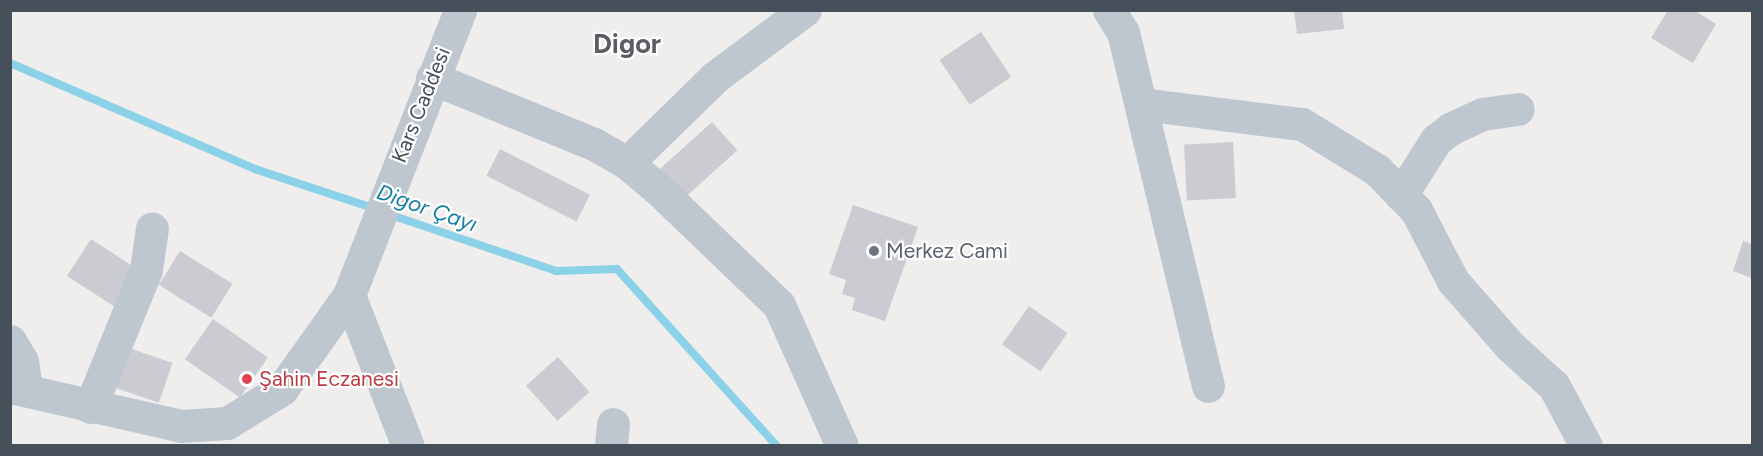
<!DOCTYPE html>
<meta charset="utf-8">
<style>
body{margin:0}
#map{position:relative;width:1763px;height:456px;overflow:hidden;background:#f0eded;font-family:Figtree,sans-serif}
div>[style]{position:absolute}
.stream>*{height:8px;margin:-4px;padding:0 4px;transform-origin:4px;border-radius:4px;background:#8bd1e8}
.building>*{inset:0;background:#caccd2;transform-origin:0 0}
.minor>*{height:33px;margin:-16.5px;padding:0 16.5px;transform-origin:16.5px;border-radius:16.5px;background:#bec7cf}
.dots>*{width:16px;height:16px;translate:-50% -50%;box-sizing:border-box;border:3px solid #fff;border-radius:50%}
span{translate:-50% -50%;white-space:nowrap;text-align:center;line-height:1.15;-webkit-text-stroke:4.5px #fff;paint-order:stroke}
.street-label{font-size:21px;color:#46505a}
.worship-label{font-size:21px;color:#5b616d}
.left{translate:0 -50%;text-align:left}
.health-label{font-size:21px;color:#be3a42}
.water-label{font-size:22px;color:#127ea1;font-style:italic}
.district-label{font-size:27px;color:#5a5d62;font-weight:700}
.frame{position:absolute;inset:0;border:12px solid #46505a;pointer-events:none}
</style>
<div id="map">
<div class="stream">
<div style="left:10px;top:63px;width:267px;rotate:23.4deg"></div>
<div style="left:255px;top:169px;width:127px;rotate:18.3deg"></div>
<div style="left:388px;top:214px;width:177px;rotate:18.7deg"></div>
<div style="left:556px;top:271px;width:61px;rotate:-1.9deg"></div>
<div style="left:617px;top:269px;width:239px;rotate:47.9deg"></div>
</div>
<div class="building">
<div style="clip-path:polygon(1294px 10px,1342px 10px,1344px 29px,1297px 34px)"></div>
<div style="clip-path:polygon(1668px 10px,1694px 10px,1716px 24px,1693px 63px,1651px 38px)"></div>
<div style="left:981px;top:32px;width:54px;height:50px;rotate:56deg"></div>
<div style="left:712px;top:122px;width:38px;height:75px;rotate:48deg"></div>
<div style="left:1233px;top:142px;width:56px;height:49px;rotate:87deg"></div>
<div style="left:500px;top:149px;width:101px;height:30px;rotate:27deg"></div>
<div style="clip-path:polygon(853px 205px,918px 227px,885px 321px,852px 310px,855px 298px,842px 294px,846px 280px,829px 274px)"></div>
<div style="left:91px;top:239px;width:59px;height:44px;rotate:33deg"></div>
<div style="clip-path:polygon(1743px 241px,1752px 244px,1752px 278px,1733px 271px)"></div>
<div style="left:180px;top:251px;width:62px;height:40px;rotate:32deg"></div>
<div style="left:1029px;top:306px;width:47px;height:47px;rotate:35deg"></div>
<div style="left:213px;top:319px;width:67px;height:49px;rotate:35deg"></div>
<div style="left:129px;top:348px;width:46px;height:42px;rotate:19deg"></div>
<div style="left:558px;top:357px;width:47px;height:43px;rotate:48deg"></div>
</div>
<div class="minor">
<div style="left:1109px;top:10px;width:26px;rotate:58deg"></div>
<div style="left:1123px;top:32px;width:364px;rotate:76.5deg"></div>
<div style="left:432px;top:78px;width:175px;rotate:22.2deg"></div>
<div style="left:594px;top:144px;width:38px;rotate:30deg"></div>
<div style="left:627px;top:163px;width:39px;rotate:40deg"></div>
<div style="left:657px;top:188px;width:169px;rotate:43.8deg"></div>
<div style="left:779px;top:305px;width:154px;rotate:65.9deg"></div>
<div style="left:1141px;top:104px;width:162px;rotate:7.1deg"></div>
<div style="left:1302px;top:124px;width:88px;rotate:31.5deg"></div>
<div style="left:1377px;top:170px;width:56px;rotate:45.7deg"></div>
<div style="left:1416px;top:210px;width:80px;rotate:62.5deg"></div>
<div style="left:1453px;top:281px;width:86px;rotate:48.8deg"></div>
<div style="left:1510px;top:346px;width:59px;rotate:42.3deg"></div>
<div style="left:1554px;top:386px;width:68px;rotate:61.9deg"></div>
<div style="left:627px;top:163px;width:123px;rotate:-44.3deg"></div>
<div style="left:715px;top:77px;width:112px;rotate:-36.7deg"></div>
<div style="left:1401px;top:195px;width:65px;rotate:-57.5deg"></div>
<div style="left:1436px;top:140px;width:18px;rotate:-38deg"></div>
<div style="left:1450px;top:129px;width:35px;rotate:-25deg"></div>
<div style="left:1482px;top:114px;width:36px;rotate:-8deg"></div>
<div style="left:349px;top:295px;width:162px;rotate:68.7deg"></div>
<div style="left:10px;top:341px;width:23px;rotate:59deg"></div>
<div style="left:22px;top:361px;width:29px;rotate:82deg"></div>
<div style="left:10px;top:387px;width:175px;rotate:12.8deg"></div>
<div style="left:181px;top:426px;width:46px;rotate:-3.7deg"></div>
<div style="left:227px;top:423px;width:65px;rotate:-31.7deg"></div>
<div style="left:282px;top:389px;width:115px;rotate:-54.5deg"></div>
<div style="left:349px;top:295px;width:306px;rotate:-68.7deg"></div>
<div style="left:90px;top:407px;width:148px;rotate:-67.8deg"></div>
<div style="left:146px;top:270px;width:42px;rotate:-81.9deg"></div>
<div style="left:611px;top:446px;width:22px;rotate:-85deg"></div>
</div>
<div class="dots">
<div style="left:874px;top:251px;background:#6b7280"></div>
<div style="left:247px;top:379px;background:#e0444e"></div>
</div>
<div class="street-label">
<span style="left:421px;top:105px;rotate:-68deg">Kars Caddesi</span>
</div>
<div class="worship-label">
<span class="left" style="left:886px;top:251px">Merkez Cami</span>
</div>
<div class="health-label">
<span class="left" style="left:259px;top:379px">Şahin Eczanesi</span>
</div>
<div class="water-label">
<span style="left:427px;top:208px;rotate:19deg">Digor Çayı</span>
</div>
<div class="district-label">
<span style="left:627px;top:44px">Digor</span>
</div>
<div class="frame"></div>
</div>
